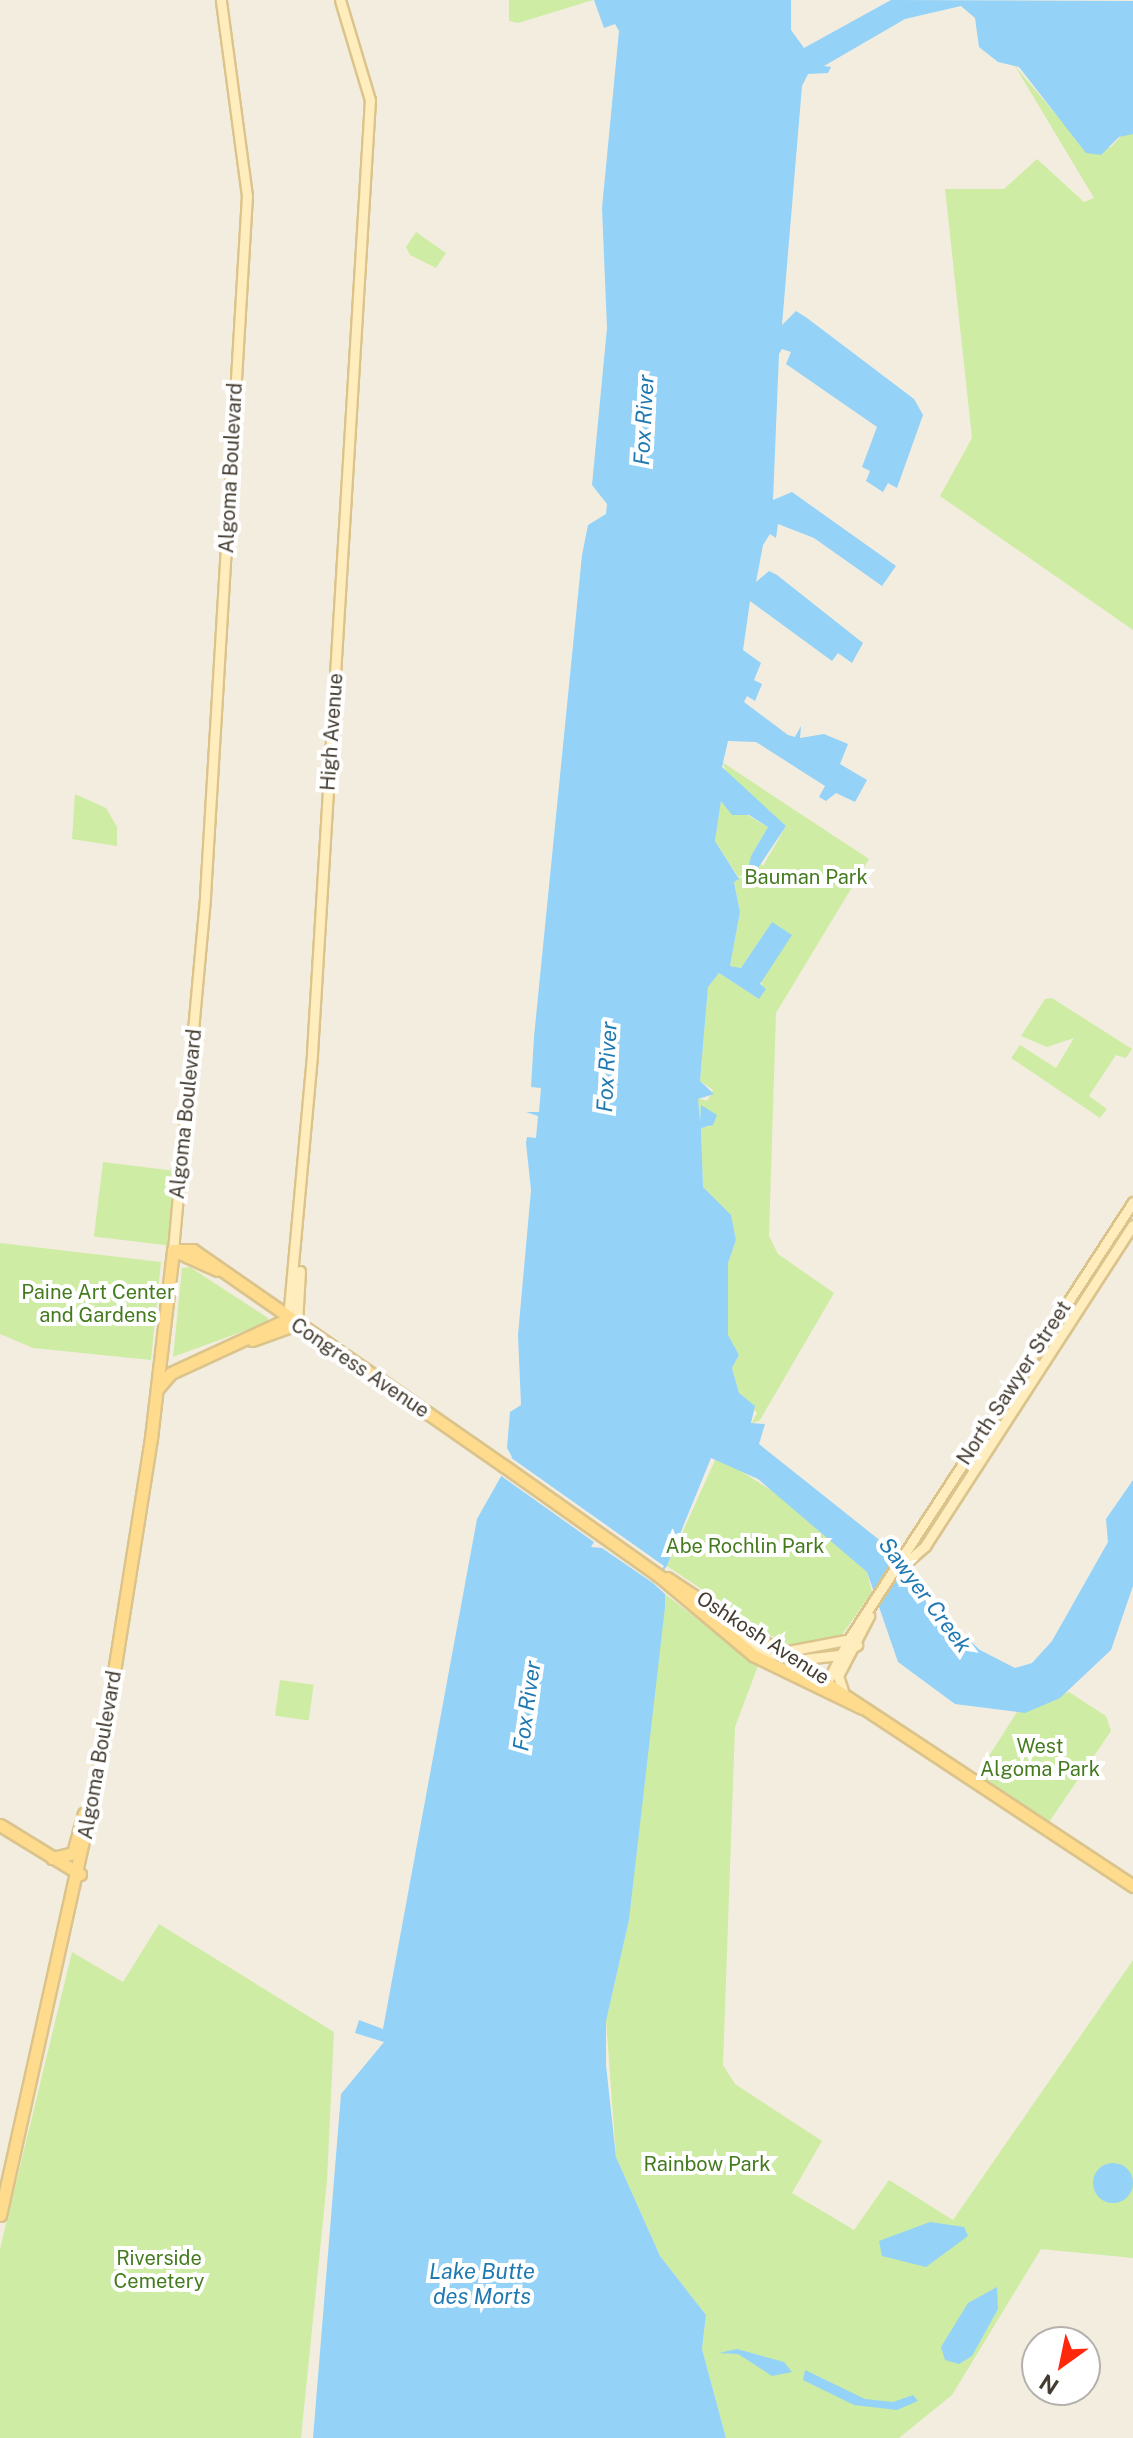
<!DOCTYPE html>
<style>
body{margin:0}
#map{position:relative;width:1133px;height:2438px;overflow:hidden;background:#f3ede0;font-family:"Public Sans",sans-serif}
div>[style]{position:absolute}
.green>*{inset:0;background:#ceeca4;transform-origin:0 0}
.water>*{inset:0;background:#94d2f8}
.round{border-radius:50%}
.pier>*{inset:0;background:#f3ede0}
.roads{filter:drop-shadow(2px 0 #dbc48c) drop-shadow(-2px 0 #dbc48c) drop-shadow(0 2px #dbc48c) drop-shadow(0 -2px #dbc48c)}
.secondary>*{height:9px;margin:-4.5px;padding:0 4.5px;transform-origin:4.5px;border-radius:4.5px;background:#ffedbe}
.primary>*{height:11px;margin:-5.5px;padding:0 5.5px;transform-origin:5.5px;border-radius:5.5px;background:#ffdb8d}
span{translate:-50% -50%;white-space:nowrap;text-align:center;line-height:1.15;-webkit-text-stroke:8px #fff;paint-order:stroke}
.street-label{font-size:20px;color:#443c31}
.park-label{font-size:20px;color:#457b1f}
.water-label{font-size:22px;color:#1f79b2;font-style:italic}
.north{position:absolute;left:1021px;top:2326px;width:80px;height:80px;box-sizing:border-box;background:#fff;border:2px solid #b4b1ad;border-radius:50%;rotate:213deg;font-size:22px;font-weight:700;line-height:32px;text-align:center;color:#443c31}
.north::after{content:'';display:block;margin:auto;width:28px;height:36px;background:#ff280b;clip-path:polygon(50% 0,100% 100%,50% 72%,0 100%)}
</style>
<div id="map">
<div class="green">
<div style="clip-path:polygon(509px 0,593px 0,518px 23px,509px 21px)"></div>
<div style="clip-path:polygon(1015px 66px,1085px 149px,1111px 147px,1123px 134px,1133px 134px,1133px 630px,940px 496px,972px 438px,945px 189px,1004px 189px,1037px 159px,1084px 202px,1094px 198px)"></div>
<div style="clip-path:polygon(416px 232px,446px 253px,436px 268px,410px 255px,406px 247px)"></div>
<div style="clip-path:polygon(722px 762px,869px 859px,776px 1013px,769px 1236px,778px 1254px,834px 1293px,760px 1420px,751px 1424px,757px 1413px,739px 1393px,732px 1368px,739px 1355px,728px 1336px,728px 1263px,736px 1240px,731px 1216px,703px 1187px,701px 1127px,710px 1127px,702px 1105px,699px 1121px,698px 1098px,707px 1101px,713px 1090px,700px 1081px,708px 987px,719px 973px,759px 999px,772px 922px,741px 968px,730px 966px,740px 912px,734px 882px,739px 878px,715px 841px,721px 800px,768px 827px,751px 856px,763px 866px,786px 826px,729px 778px)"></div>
<div style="clip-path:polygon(75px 794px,106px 808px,117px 827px,117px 846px,72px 839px)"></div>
<div style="clip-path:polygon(1052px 998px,1132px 1049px,1126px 1058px,1116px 1055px,1089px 1096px,1107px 1109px,1100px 1118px,1011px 1058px,1020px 1045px,1056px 1068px,1074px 1038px,1047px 1047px,1021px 1036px,1045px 999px)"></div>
<div style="left:103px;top:1162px;width:75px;height:75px;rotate:7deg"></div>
<div style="clip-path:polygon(0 1243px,161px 1262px,151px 1360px,33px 1348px,0 1334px)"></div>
<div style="clip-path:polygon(190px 1267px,268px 1318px,268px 1322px,173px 1357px,182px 1268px)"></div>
<div style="clip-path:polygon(717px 1456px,785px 1499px,867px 1572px,872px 1592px,839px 1639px,785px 1645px,667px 1566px)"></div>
<div style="clip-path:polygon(665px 1594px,758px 1666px,735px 1727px,723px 2065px,735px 2084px,822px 2141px,792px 2193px,854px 2230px,889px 2180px,953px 2220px,1133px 1960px,1133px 2258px,1041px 2249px,952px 2395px,899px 2438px,726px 2438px,702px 2349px,706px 2315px,660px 2256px,616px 2157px,606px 2020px,629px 1920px)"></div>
<div style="left:280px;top:1680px;width:34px;height:36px;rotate:8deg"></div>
<div style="clip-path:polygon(1069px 1692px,1106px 1716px,1111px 1731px,1045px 1828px,973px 1781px,1017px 1712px)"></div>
<div style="clip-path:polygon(159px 1924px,334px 2032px,327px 2181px,301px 2438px,0 2438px,0 2249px,72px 1952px,123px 1982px)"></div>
</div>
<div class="water">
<div style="clip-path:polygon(594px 0,791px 0,791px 30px,804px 48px,891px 0,1133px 1px,1133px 134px,1119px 137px,1101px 155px,1086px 153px,1019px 67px,998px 62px,979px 47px,975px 18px,961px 6px,905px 19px,824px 66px,831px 67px,828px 73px,808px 74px,802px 86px,782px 325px,796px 311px,807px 318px,914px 399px,923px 415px,897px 488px,888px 483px,883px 492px,866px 481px,870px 471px,862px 467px,877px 427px,786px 364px,791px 352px,782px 349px,779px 354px,773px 500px,792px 492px,896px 566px,882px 586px,814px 538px,778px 524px,776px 538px,770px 534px,763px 545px,756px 582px,769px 571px,777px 575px,863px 643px,852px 663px,838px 653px,832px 661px,750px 601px,743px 650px,761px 663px,754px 680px,762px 684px,755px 701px,747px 696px,744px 702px,788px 735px,795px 737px,801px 726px,800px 738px,824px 734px,848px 744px,840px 764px,867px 780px,855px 802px,836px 793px,826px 801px,819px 797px,825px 786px,756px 742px,728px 741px,722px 767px,786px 826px,756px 871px,749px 866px,751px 856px,768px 827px,749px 815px,732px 815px,721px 801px,715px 841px,739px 879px,734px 882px,740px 912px,730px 966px,741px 968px,772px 922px,792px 935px,760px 984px,766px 989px,759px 999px,719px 973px,708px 987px,700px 1081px,714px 1094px,698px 1099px,700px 1121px,701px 1105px,717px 1115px,713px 1125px,701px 1128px,703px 1187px,731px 1215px,736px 1240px,728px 1263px,728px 1335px,739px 1355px,732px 1368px,739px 1393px,755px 1406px,751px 1423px,765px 1424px,759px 1444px,892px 1550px,914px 1590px,980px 1650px,1015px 1668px,1032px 1663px,1052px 1641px,1108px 1542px,1106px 1519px,1133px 1480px,1133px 1586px,1111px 1650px,1060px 1698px,1025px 1713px,955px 1704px,898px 1662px,867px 1572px,758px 1479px,711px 1458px,667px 1566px,653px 1583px,665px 1594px,665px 1607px,629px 1920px,606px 2021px,606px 2065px,616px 2157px,660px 2256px,706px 2315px,702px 2349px,726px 2438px,313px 2438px,341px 2094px,384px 2042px,355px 2033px,359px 2020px,383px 2029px,477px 1519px,512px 1457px,507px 1448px,510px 1412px,521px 1405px,518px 1335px,531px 1190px,526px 1143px,527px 1137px,536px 1138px,538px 1116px,526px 1112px,539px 1112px,541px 1088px,531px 1087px,534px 1037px,582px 555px,588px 525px,606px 514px,607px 504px,592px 485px,607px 328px,602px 208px,619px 31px,615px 24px,604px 28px)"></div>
<div class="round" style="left:1093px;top:2163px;width:40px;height:40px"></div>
<div style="clip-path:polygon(930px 2222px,964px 2227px,968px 2236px,926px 2267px,882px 2256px,879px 2241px)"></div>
<div style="clip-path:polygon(997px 2287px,998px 2309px,972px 2356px,959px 2364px,945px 2360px,941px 2347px,968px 2303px)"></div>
<div style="clip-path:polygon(737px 2349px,784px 2362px,792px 2372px,772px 2376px,738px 2354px,719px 2353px)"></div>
<div style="clip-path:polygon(805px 2370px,865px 2399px,893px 2402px,913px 2395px,918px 2401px,897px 2410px,854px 2405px,803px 2380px)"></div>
</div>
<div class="pier">
<div style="clip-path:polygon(510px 1457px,664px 1566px,653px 1583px,602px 1548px,591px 1547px,594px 1542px,500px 1475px)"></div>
</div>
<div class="roads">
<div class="secondary">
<div style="left:173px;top:1250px;width:355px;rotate:-84.8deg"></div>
<div style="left:205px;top:896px;width:701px;rotate:-86.57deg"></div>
<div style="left:247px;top:196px;width:198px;rotate:-97.6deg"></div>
<div style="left:288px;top:1319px;width:267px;rotate:-84.8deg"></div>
<div style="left:312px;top:1053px;width:955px;rotate:-86.52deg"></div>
<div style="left:370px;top:100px;width:104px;rotate:-106.7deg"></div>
<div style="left:297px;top:1324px;width:53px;rotate:-86.8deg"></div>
<div style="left:901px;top:1567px;width:32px;rotate:-41deg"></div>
<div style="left:925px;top:1546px;width:382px;rotate:-57.1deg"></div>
<div style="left:724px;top:1625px;width:49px;rotate:33.4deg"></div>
<div style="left:765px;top:1652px;width:32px;rotate:14deg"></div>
<div style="left:796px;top:1660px;width:43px;rotate:-6.6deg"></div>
<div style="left:839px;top:1655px;width:21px;rotate:-29deg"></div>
<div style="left:783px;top:1652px;width:64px;rotate:-10.8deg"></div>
<div style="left:825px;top:1686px;width:53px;rotate:-62.9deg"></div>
<div style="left:849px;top:1639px;width:521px;rotate:-56.98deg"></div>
<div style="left:843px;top:1691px;width:16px;rotate:-108deg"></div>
<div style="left:838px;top:1676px;width:68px;rotate:-62.7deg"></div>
</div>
<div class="primary">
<div style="left:173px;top:1250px;width:20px"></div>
<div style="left:193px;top:1250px;width:379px;rotate:34.8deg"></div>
<div style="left:504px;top:1466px;width:189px;rotate:35.3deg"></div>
<div style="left:658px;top:1575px;width:124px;rotate:40.1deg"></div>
<div style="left:753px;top:1655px;width:121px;rotate:25.9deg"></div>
<div style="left:173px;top:1250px;width:48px;rotate:24.4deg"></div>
<div style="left:252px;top:1340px;width:48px;rotate:-19.6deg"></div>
<div style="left:158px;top:1388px;width:20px;rotate:-49deg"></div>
<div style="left:171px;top:1373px;width:129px;rotate:-24.8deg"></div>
<div style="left:667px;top:1578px;width:559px;rotate:33.46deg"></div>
<div style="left:0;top:1825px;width:94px;rotate:31.5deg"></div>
<div style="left:52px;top:1858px;width:22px;rotate:-13deg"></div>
<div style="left:73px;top:1853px;width:41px;rotate:-74.6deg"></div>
<div style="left:0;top:2215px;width:447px;rotate:-77.5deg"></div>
<div style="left:97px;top:1779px;width:345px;rotate:-81deg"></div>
<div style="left:151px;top:1438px;width:189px;rotate:-83.3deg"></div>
</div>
</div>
<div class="street-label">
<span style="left:231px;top:468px;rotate:-87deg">Algoma Boulevard</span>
<span style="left:332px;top:732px;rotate:-86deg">High Avenue</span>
<span style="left:186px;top:1114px;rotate:-84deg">Algoma Boulevard</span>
<span style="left:360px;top:1368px;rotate:34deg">Congress Avenue</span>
<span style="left:1014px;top:1383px;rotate:-57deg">North Sawyer Street</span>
<span style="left:763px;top:1638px;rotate:33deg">Oshkosh Avenue</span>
<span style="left:100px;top:1755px;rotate:-80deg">Algoma Boulevard</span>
</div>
<div class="park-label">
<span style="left:806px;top:877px">Bauman Park</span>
<span style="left:98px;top:1304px">Paine Art Center<br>and Gardens</span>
<span style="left:745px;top:1546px">Abe Rochlin Park</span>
<span style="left:1040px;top:1758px">West<br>Algoma Park</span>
<span style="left:707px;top:2164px">Rainbow Park</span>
<span style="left:159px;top:2270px">Riverside<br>Cemetery</span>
</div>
<div class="water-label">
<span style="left:644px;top:420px;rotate:-87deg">Fox River</span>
<span style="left:607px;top:1067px;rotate:-87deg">Fox River</span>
<span style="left:925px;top:1595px;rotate:53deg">Sawyer Creek</span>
<span style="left:527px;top:1706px;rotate:-82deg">Fox River</span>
<span style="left:482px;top:2284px">Lake Butte<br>des Morts</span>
</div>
<div class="north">N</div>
</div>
